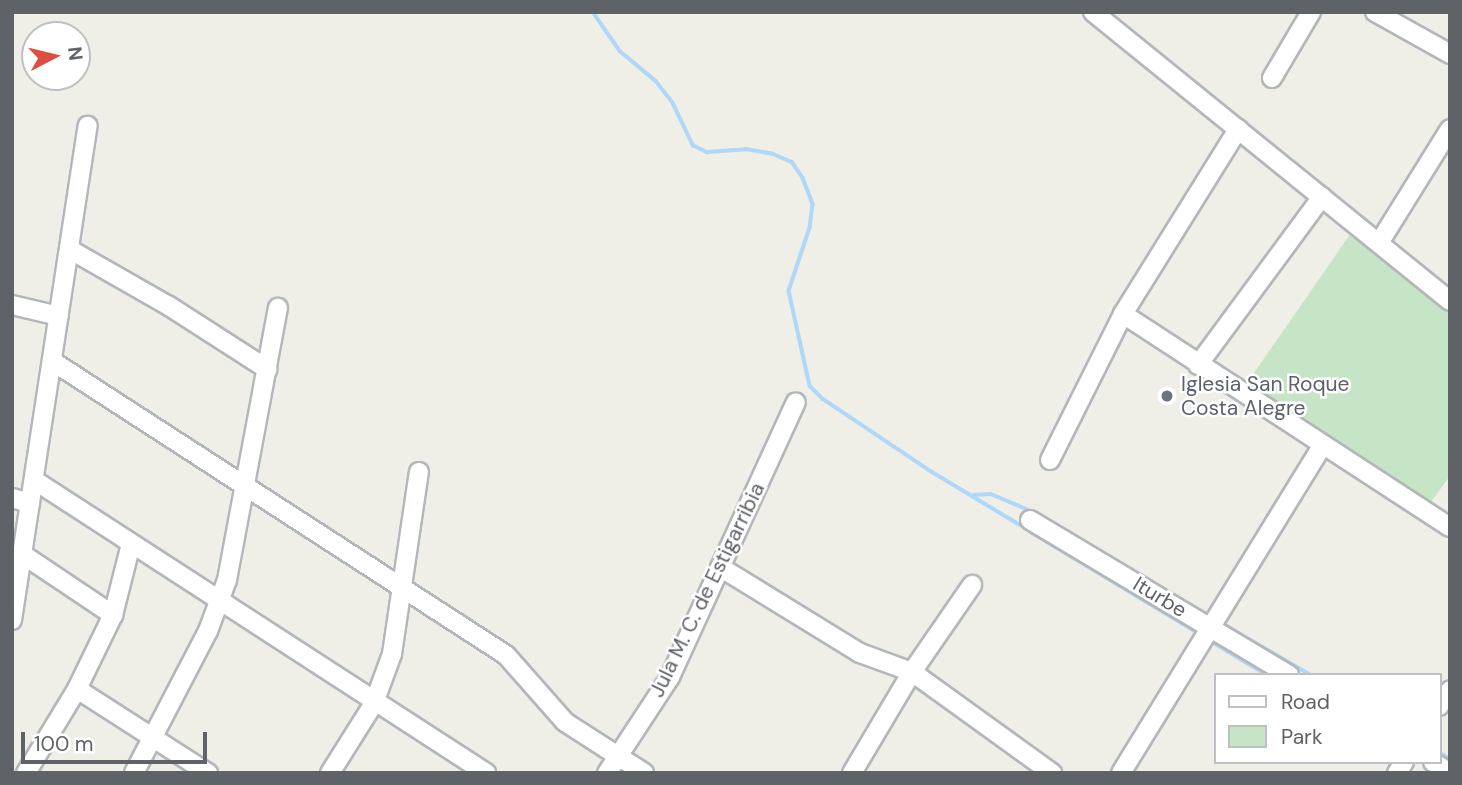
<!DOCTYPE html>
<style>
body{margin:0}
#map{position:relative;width:1462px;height:785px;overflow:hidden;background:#efeee7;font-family:"DM Sans",sans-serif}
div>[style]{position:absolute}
.green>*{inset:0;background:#c6e5c7}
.stream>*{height:3.5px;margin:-1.75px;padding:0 1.75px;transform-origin:1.75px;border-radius:1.75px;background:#afd7f8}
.roads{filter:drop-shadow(2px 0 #b4b7ba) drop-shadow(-2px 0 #b4b7ba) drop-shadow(0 2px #b4b7ba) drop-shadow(0 -2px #b4b7ba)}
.minor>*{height:18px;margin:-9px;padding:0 9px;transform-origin:9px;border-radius:9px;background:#fff}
.dots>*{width:19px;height:19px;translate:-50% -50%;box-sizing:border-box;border:4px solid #fff;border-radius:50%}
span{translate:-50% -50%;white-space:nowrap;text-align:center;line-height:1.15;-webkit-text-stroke:5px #fff;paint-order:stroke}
.worship-label{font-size:21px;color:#5b616d}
.left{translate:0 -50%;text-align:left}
.street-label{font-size:21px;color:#5f6266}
.frame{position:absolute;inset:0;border:14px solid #5f6266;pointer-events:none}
.legend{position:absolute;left:1214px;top:673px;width:228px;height:91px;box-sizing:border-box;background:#fff;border:2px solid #bfc0c2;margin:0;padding:9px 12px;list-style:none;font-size:21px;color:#5f6266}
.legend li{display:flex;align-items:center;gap:14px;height:35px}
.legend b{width:35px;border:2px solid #bfc0c2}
.north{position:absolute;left:21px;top:21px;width:70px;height:70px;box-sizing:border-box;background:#fff;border:2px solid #bfc0c2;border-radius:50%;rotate:83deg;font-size:19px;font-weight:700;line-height:28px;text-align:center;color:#5f6266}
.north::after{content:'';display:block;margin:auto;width:24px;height:32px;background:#db4f41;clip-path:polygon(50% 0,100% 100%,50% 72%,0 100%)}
.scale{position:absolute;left:21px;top:732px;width:186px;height:32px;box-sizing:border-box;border:4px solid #5f6266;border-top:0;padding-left:9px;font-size:21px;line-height:24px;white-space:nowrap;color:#5f6266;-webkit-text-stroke:5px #fff;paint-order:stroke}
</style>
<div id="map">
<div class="green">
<div style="clip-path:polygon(1351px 233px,1450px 314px,1450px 476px,1427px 507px,1245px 386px)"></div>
</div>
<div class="stream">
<div style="left:593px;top:12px;width:47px;rotate:55.3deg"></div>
<div style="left:620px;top:51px;width:47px;rotate:39.8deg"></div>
<div style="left:656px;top:81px;width:28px;rotate:52deg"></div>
<div style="left:673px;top:103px;width:47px;rotate:64.5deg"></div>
<div style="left:693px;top:145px;width:16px;rotate:27deg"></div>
<div style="left:707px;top:152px;width:39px;rotate:-4deg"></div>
<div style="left:746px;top:149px;width:27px;rotate:10deg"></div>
<div style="left:773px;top:154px;width:21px;rotate:23deg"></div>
<div style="left:792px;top:162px;width:19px;rotate:55deg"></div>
<div style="left:803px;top:178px;width:28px;rotate:69deg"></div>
<div style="left:813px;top:204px;width:24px;rotate:97deg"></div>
<div style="left:810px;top:228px;width:66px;rotate:108.4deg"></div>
<div style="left:789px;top:291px;width:97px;rotate:77.5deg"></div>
<div style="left:810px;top:386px;width:18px;rotate:45deg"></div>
<div style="left:823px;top:399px;width:128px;rotate:33.8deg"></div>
<div style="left:929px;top:470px;width:106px;rotate:31.1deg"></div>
<div style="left:974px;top:495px;width:17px;rotate:-3deg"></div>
<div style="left:991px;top:494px;width:43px;rotate:23deg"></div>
<div style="left:1031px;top:532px;width:194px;rotate:31.1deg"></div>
<div style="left:1068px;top:532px;width:163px;rotate:30.7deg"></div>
<div style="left:1225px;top:625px;width:99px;rotate:30.2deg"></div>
<div style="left:1214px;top:643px;width:62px;rotate:31.1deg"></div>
<div style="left:1439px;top:752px;width:13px;rotate:32deg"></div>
</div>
<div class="roads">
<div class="minor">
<div style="left:1093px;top:12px;width:459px;rotate:39deg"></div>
<div style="left:1375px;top:12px;width:86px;rotate:29.2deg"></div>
<div style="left:1272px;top:78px;width:77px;rotate:-59.4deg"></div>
<div style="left:1379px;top:243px;width:134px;rotate:-58.1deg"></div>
<div style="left:69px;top:249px;width:115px;rotate:29.7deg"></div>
<div style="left:169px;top:306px;width:117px;rotate:32.7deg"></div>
<div style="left:12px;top:305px;width:48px;rotate:13.2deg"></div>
<div style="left:1123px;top:314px;width:390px;rotate:33.1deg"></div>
<div style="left:52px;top:361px;width:541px;rotate:32.93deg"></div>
<div style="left:506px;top:655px;width:89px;rotate:48.6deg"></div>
<div style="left:565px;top:722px;width:94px;rotate:32.8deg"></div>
<div style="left:1198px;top:365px;width:209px;rotate:-53.6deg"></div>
<div style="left:1050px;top:460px;width:163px;rotate:-63.4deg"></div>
<div style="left:1123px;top:314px;width:218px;rotate:-58.1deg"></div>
<div style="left:34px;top:480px;width:539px;rotate:32.95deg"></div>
<div style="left:12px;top:498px;width:19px;rotate:16deg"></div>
<div style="left:1030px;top:520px;width:302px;rotate:30.9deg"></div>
<div style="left:22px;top:554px;width:110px;rotate:33.8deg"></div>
<div style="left:720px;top:567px;width:164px;rotate:31.6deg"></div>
<div style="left:860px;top:653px;width:55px;rotate:20.1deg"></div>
<div style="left:912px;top:672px;width:173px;rotate:35.8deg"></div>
<div style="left:12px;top:620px;width:500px;rotate:-81.3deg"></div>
<div style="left:77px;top:689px;width:156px;rotate:32.7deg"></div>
<div style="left:1439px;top:706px;width:19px;rotate:-55deg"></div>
<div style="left:1433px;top:762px;width:20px;rotate:33deg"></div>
<div style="left:26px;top:773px;width:98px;rotate:-58.7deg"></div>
<div style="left:77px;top:689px;width:82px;rotate:-64.1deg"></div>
<div style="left:113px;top:615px;width:73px;rotate:-75.8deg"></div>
<div style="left:134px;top:773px;width:160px;rotate:-62.5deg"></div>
<div style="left:208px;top:631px;width:54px;rotate:-69.6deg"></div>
<div style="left:227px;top:580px;width:277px;rotate:-79.4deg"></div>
<div style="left:330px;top:773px;width:83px;rotate:-57.8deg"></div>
<div style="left:374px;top:703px;width:52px;rotate:-69.8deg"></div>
<div style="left:392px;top:654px;width:184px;rotate:-81.6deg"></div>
<div style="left:607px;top:773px;width:115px;rotate:-56.7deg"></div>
<div style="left:670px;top:677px;width:302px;rotate:-65.4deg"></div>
<div style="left:852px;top:773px;width:117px;rotate:-59.3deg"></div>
<div style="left:912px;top:672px;width:106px;rotate:-55.4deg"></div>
<div style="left:1121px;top:773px;width:385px;rotate:-58.4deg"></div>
<div style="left:1397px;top:773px;width:13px;rotate:-58deg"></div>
</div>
</div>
<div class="dots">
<div style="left:1167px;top:396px;background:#6b7280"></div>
</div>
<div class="worship-label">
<span class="left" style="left:1181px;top:396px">Iglesia San Roque<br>Costa Alegre</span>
</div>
<div class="street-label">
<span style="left:707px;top:590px;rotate:-64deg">Jula M. C. de Estigarribia</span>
<span style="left:1160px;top:597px;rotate:31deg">Iturbe</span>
</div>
<div class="frame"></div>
<ul class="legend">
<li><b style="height:9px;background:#fff"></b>Road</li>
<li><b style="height:19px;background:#c6e5c7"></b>Park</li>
</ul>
<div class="north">N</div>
<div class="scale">100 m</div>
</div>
